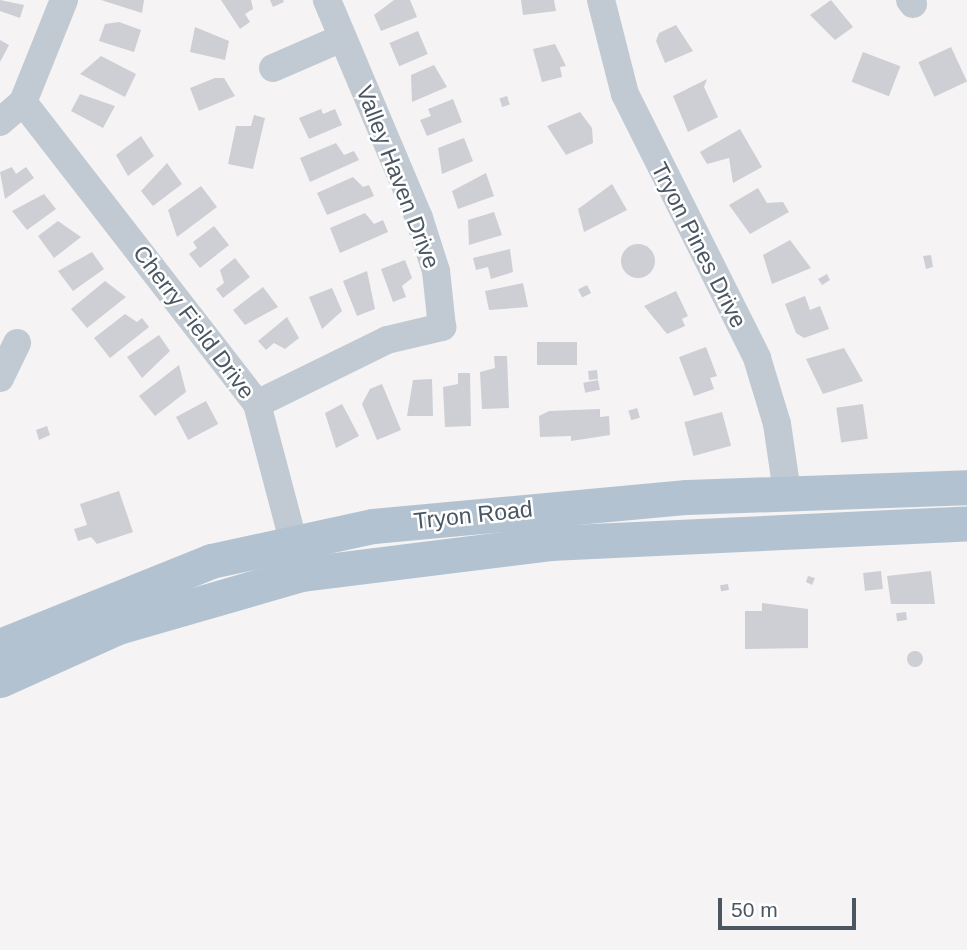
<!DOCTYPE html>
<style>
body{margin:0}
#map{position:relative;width:967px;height:950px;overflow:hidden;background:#f5f3f3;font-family:Arial,sans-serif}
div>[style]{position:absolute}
.building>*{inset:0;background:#cdcfd5;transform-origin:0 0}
.round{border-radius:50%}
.minor>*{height:28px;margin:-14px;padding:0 14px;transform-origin:14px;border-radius:14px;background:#c1cad2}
.major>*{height:35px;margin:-17.5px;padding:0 17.5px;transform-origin:17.5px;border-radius:17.5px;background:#b3c2d1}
span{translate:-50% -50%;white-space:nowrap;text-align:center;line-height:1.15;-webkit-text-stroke:5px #fff;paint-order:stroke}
.street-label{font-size:23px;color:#4a5661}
.scale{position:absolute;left:718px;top:898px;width:138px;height:32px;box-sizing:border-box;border:4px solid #4a5661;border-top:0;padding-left:9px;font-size:21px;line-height:24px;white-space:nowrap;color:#4a5661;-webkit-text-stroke:5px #fff;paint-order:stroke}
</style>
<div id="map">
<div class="building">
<div style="clip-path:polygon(0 0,24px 5px,20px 18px,0 11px)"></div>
<div style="clip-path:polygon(101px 0,144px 0,142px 13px)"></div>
<div style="clip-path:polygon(221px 0,251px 0,253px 9px,245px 14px,250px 22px,240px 29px)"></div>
<div style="clip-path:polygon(270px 0,283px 0,284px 2px,273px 7px)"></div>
<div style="clip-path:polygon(394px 0,410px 0,417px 17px,381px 31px,374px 15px)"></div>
<div style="clip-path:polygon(521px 0,554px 0,556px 11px,523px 15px)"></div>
<div style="clip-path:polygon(831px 0,853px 27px,835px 40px,810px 15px)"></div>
<div style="clip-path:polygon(119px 22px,141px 30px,134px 52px,99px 41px,105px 24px)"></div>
<div style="clip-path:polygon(676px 25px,693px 51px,665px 63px,656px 41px,659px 33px)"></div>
<div style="clip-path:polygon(195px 27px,229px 41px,225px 60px,190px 52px)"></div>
<div style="left:418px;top:31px;width:25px;height:31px;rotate:67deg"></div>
<div style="clip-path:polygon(0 40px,9px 45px,0 62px)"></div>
<div style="clip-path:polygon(555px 44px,566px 66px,560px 67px,562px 77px,542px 82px,533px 49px)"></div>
<div style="left:951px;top:47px;width:38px;height:36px;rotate:65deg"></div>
<div style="left:863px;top:52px;width:40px;height:32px;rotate:21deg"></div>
<div style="clip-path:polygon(101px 56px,136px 74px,125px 97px,80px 74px)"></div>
<div style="clip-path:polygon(434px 65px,447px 87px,412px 102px,411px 75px)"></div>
<div style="clip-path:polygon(215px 78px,224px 78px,235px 96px,199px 111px,190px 88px)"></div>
<div style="clip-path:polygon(707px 79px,704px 87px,718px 117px,688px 132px,673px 96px)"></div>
<div style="clip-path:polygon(80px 94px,115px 106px,103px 128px,71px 111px)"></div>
<div style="left:507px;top:96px;width:9px;height:8px;rotate:72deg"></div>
<div style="clip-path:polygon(453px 99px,462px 122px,427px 136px,420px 120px,431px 116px,428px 109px)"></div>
<div style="clip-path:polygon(321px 109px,323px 114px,335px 109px,342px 125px,309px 139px,299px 118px)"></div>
<div style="clip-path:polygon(580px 112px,592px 128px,593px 143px,566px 155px,547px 126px)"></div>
<div style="clip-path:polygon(254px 115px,265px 118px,253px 169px,228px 164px,236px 126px,251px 126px)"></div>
<div style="clip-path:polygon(740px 129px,762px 167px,733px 183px,729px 158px,707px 164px,700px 152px)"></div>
<div style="clip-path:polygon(141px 136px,154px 156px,128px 176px,116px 155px)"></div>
<div style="clip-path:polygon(464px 138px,473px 161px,442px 174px,438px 148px)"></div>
<div style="clip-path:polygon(336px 143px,344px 155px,354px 151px,359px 160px,310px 182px,300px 158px)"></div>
<div style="clip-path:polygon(167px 163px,182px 184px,153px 206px,141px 191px)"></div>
<div style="clip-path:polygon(12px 167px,16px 174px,26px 167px,34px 178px,5px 199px,0 172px)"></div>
<div style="clip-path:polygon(486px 173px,494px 196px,458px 209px,452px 191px)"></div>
<div style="clip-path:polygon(353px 177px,363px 187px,369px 185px,374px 196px,327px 215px,317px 193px)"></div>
<div style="clip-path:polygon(612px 184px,627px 210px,584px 232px,578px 209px)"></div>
<div style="clip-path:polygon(201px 186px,217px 207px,177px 237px,168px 210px)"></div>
<div style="clip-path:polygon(758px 188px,767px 203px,783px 202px,789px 212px,750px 234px,729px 205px)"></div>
<div style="clip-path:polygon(44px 194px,56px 209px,27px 230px,12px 211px)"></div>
<div style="clip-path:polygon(494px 212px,502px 235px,469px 245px,468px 220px)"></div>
<div style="clip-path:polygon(365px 213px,374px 224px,383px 220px,388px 232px,340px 253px,330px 228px)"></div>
<div style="clip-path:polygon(58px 221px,81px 237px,54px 258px,38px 236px)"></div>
<div style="clip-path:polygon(214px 226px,229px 245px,200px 268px,189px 254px,197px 248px,193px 242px)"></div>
<div style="clip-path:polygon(790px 240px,811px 268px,772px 284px,763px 255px)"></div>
<div class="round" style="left:621px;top:244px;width:34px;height:34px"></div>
<div style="clip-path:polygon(510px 249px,513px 272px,491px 279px,488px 267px,476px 270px,473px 258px)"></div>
<div style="clip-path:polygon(92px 252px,104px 269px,73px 291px,58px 271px)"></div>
<div style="clip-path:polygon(931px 255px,933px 267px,926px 269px,923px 256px)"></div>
<div style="clip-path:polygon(235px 258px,250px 277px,223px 298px,216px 289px,224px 283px,220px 270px)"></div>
<div style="clip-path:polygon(405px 260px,412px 278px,402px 286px,406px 297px,393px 302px,381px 269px)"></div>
<div style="clip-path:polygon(367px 271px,375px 309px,357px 316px,343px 281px)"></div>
<div style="clip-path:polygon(827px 274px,830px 280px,822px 285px,818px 279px)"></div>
<div style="clip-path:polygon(105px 281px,126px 297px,87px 328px,71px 309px)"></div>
<div style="clip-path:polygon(523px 283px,528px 307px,489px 310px,485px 291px)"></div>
<div style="left:587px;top:285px;width:9px;height:10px;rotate:63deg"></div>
<div style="clip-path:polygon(263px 287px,278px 307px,245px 325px,233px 310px)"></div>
<div style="clip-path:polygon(332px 288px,342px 311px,322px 329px,309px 297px)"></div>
<div style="clip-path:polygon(676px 291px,688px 316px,682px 319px,685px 326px,667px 334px,644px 306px)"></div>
<div style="clip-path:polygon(805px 296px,810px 310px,820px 306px,829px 329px,804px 338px,796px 333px,785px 304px)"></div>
<div style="clip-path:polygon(125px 314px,137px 322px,142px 318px,149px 327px,110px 358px,94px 338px)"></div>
<div style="clip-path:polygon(287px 317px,299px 338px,285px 349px,274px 343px,266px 350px,258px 341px)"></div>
<div style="clip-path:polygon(159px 335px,170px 351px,142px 378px,127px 357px)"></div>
<div style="left:577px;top:342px;width:23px;height:40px;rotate:90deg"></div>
<div style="clip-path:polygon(706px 347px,717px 376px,710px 378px,714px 389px,694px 396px,679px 357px)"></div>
<div style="clip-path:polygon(844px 348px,863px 381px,823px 394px,806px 359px)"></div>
<div style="clip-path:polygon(494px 356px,507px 356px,509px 408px,482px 409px,480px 372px,495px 368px)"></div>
<div style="clip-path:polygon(179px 365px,186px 392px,155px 416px,139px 396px)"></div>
<div style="left:597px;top:370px;width:9px;height:9px;rotate:84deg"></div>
<div style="clip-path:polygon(458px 373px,470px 373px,471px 426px,445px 427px,443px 387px,458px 384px)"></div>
<div style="clip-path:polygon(432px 379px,433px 416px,407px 416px,413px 380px)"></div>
<div style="left:598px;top:380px;width:10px;height:15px;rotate:79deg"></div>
<div style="clip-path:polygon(382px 384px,401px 430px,377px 440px,362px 404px,370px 389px)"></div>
<div style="left:206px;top:401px;width:26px;height:34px;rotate:62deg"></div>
<div style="clip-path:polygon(342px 404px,359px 436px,336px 448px,325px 413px)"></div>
<div style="left:863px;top:404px;width:35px;height:27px;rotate:82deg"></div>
<div style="left:637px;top:408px;width:10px;height:9px;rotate:73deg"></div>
<div style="clip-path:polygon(600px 409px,600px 417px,609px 416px,610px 435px,571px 441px,571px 436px,540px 437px,539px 416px,549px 411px)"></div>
<div style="left:722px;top:412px;width:35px;height:39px;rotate:75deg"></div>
<div style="clip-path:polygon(47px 426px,50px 435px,39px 440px,36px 430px)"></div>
<div style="clip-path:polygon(119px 491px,133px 532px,97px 544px,91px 537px,78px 541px,74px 529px,87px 525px,80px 504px)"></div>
<div style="left:881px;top:571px;width:18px;height:18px;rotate:84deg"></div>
<div style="clip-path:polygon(931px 571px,935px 604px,891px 604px,887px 576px)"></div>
<div style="clip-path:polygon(808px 576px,815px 578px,812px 585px,806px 582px)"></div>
<div style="left:728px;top:584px;width:6px;height:8px;rotate:81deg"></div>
<div style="clip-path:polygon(762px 603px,808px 609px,808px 648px,745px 649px,745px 611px,762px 611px)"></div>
<div style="left:906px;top:612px;width:8px;height:10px;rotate:83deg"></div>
<div class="round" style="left:907px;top:651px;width:16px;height:16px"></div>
</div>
<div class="minor">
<div style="left:601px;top:0;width:97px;rotate:75.7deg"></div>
<div style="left:625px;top:94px;width:295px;rotate:63.4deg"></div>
<div style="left:757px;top:358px;width:69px;rotate:73.1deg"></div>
<div style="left:777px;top:424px;width:69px;rotate:81.6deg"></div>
<div style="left:910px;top:0;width:5px;rotate:53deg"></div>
<div style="left:273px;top:68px;width:75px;rotate:-23.5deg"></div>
<div style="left:23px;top:102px;width:382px;rotate:52.2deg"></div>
<div style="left:257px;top:404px;width:164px;rotate:75.2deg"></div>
<div style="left:0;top:122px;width:30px;rotate:-41deg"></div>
<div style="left:23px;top:102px;width:110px;rotate:-68.1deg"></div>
<div style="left:0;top:378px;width:39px;rotate:-64deg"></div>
<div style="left:257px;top:404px;width:145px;rotate:-26.2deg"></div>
<div style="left:387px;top:340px;width:57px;rotate:-13.3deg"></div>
<div style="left:442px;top:327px;width:56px;rotate:-96.1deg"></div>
<div style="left:436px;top:271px;width:56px;rotate:-107.8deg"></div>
<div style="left:419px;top:218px;width:237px;rotate:-112.9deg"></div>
</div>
<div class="major">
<div style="left:0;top:646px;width:227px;rotate:-21.9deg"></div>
<div style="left:211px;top:561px;width:166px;rotate:-12.2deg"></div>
<div style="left:373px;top:526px;width:315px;rotate:-5.3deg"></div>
<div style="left:687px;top:497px;width:280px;rotate:-2deg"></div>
<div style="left:0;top:680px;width:129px;rotate:-24.2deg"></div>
<div style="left:118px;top:627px;width:191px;rotate:-16.1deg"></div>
<div style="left:302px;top:574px;width:250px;rotate:-7.1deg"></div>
<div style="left:550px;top:543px;width:417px;rotate:-2.7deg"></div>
</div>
<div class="street-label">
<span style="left:398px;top:177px;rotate:69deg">Valley Haven Drive</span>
<span style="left:699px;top:245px;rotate:63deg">Tryon Pines Drive</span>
<span style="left:194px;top:322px;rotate:53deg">Cherry Field Drive</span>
<span style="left:473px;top:515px;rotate:-6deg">Tryon Road</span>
</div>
<div class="scale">50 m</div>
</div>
